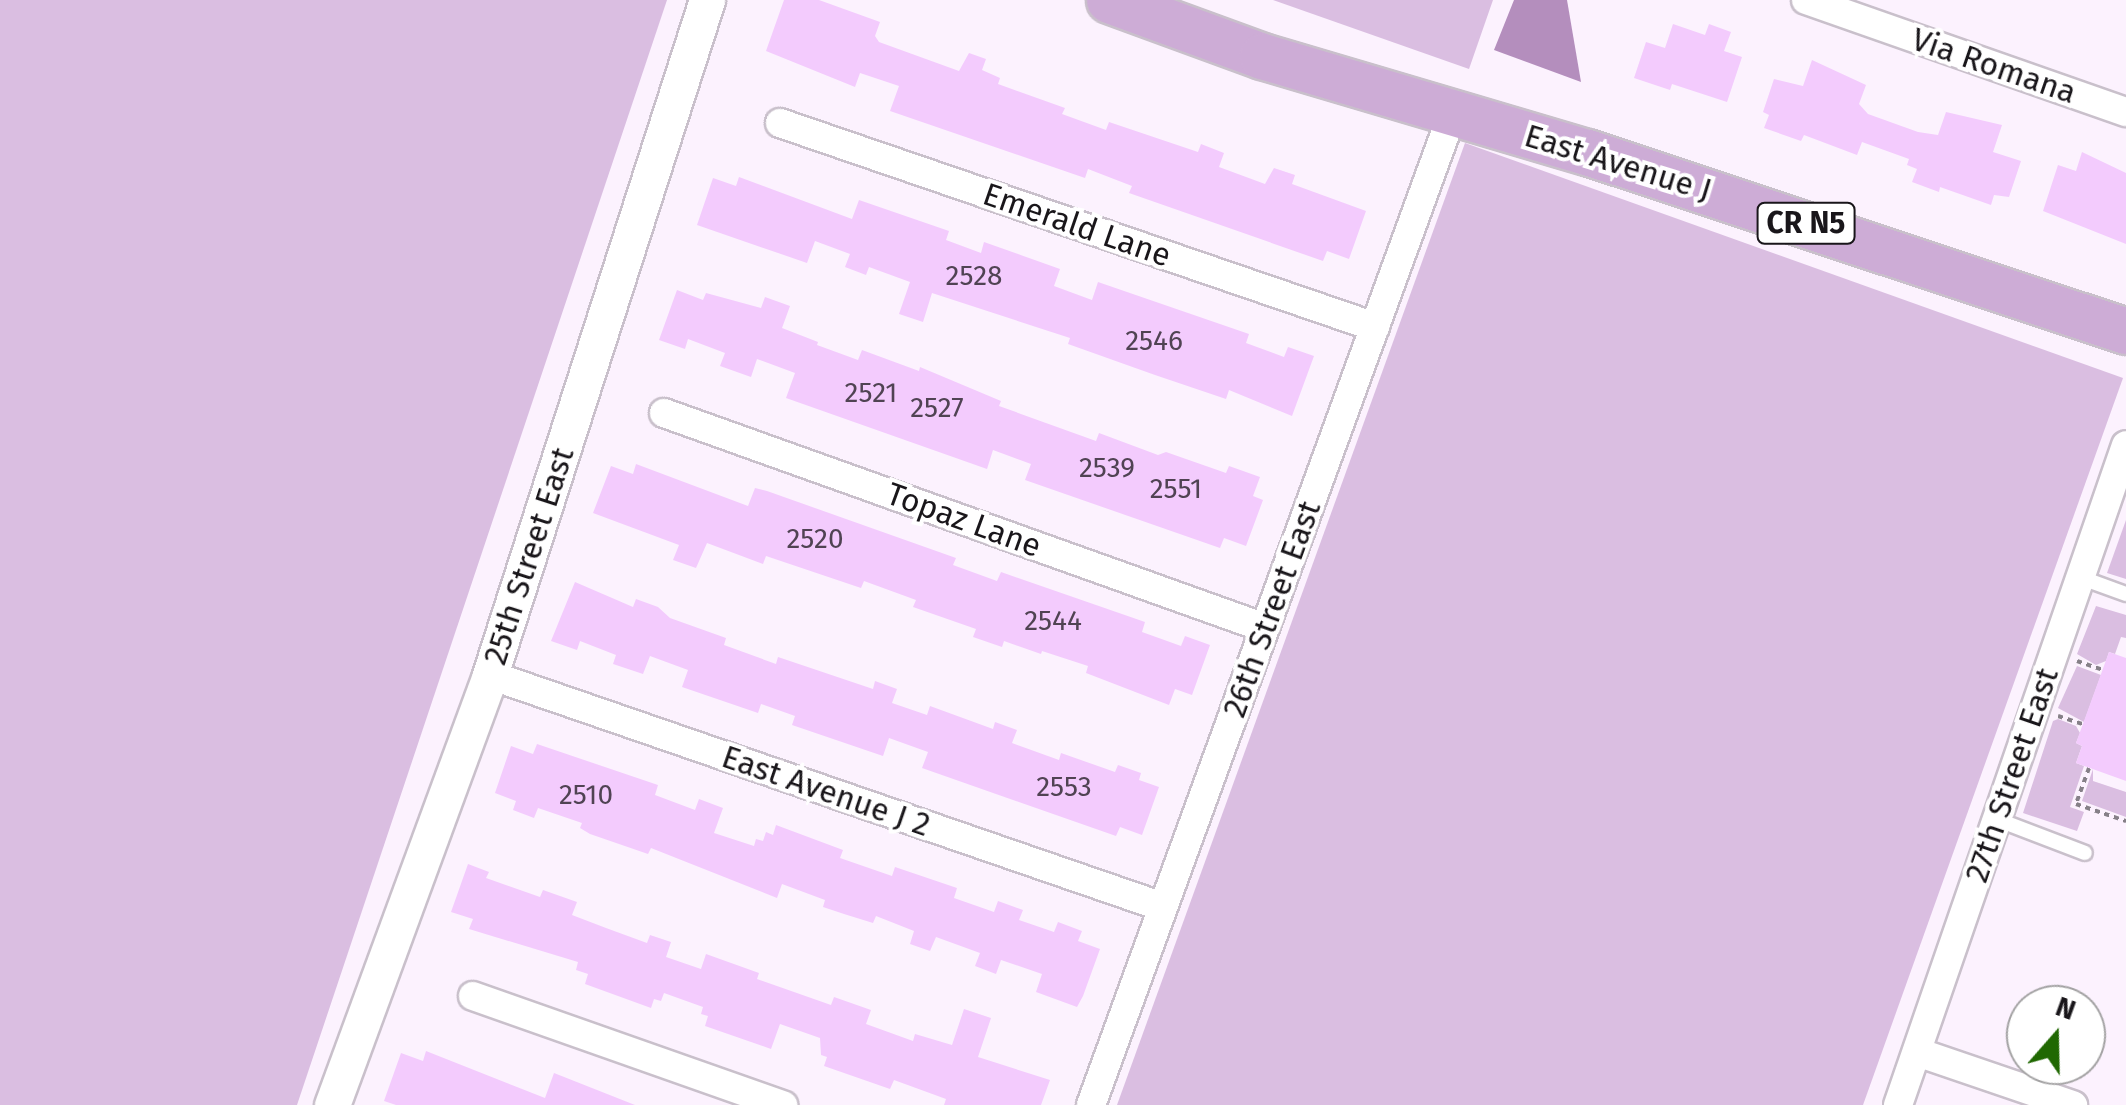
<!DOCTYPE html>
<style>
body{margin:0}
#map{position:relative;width:2126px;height:1105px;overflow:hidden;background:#fcf2fe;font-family:"Fira Sans",sans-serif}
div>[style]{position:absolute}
.green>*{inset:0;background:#dabee1}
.water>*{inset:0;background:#b48ebd}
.building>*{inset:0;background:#f3cbfd}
.path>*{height:4px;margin-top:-2px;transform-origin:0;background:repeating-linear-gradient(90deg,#868088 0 5px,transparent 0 10px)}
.roads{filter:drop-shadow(2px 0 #c9c0cb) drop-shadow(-2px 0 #c9c0cb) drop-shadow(0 2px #c9c0cb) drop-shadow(0 -2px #c9c0cb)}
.service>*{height:14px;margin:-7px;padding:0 7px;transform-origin:7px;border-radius:7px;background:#fff}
.minor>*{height:28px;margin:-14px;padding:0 14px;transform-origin:14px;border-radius:14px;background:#fff}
.tertiary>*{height:35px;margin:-17.5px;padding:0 17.5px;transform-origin:17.5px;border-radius:17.5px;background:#fff}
.primary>*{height:45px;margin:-22.5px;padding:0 22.5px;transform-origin:22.5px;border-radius:22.5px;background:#cdacd6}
span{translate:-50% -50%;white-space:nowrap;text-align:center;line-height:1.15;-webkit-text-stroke:8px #fff;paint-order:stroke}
.number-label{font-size:28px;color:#504353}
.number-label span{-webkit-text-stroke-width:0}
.shield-label span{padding:2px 8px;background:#fff;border:2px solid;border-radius:8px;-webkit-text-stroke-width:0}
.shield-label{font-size:30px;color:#19161a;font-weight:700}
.street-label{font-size:32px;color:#19161a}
.north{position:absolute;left:2006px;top:985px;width:100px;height:100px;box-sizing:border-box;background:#fff;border:2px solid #a3a2a3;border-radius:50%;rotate:20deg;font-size:28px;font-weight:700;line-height:40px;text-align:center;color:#19161a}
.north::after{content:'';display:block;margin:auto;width:35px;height:45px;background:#206802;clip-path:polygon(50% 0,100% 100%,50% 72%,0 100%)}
</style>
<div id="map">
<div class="green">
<div style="clip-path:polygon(0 0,667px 0,297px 1105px,0 1105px)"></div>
<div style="clip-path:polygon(1273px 0,1493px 0,1469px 69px)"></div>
<div style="clip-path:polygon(1465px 143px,2123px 378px,1863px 1105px,1117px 1105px)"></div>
<div style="clip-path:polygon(2126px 520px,2126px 579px,2107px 573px)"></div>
<div style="clip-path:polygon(2096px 606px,2126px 615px,2126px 638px,2121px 637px,2115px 654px,2109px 652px,2106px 661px,2096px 665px,2077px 654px)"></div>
<div style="clip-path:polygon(2077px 666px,2101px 675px,2084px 722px,2058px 708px)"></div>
<div style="clip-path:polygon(2058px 719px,2076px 726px,2080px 733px,2076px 743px,2082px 746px,2076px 763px,2084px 766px,2070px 807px,2084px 812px,2077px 831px,2023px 813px,2053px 721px)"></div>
<div style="clip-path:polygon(2093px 769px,2093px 781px,2126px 792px,2126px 817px,2082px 801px)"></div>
</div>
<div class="water">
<div style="clip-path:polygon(1514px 0,1567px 0,1581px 82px,1494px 50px)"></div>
</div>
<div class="building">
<div style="clip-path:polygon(784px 0,819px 0,880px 22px,875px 36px,879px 42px,959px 71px,969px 53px,986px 59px,982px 70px,1000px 78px,998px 84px,1065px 108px,1062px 114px,1106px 130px,1109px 122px,1198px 152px,1201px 144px,1224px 153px,1219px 167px,1265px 184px,1274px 168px,1295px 175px,1292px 184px,1366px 211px,1349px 259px,1327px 251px,1323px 261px,1129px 193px,1132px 186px,1088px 169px,1085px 178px,890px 111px,899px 86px,860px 73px,855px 87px,766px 51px)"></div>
<div style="clip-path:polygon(1673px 24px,1705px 35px,1709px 24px,1731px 32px,1724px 51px,1742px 57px,1727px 102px,1672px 84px,1670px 90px,1634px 78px,1646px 42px,1665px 48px)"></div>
<div style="clip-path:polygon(1812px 60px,1866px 85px,1859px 104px,1868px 114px,1918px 132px,1938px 135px,1946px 112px,2002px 125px,1993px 152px,2021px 161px,2009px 197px,1994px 195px,1991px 205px,1940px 187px,1939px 192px,1912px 182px,1917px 169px,1907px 165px,1909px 159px,1862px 142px,1857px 155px,1804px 135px,1801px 141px,1764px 128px,1769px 115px,1763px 112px,1774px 79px,1803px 86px)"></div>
<div style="clip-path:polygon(2082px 152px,2126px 173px,2126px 244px,2043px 211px,2058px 165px,2076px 171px)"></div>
<div style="clip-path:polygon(739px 177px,852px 219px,859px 200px,949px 231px,946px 240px,981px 253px,984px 242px,1060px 269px,1054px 286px,1092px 300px,1098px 282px,1249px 334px,1246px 343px,1284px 357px,1288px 347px,1314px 356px,1292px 416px,1229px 390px,1226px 399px,1155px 375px,1068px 344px,1070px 338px,932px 293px,923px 322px,899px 314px,910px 282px,869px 267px,866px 275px,845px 267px,850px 254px,815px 241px,807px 263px,697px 225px,713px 178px,736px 186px)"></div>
<div style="clip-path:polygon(677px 290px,703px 300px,706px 293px,761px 308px,765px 297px,790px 306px,782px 328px,818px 342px,817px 345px,858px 360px,862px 350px,919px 371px,920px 367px,1001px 401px,999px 406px,1096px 441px,1099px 433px,1158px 455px,1166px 452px,1226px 473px,1229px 466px,1260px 477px,1253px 496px,1263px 500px,1246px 546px,1224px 538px,1220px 548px,1025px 480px,1031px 464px,993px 450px,987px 469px,786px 398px,795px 373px,757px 359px,751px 377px,720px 366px,725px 353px,688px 339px,685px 349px,659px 340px)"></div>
<div style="clip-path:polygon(636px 464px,748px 506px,755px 488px,767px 491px,956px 558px,953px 565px,997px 581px,1001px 572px,1145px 622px,1142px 632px,1181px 646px,1185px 636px,1210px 645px,1192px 695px,1175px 689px,1169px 705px,1086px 673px,1088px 666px,1042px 651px,1041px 654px,1004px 641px,1002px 647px,973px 637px,976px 629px,913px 607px,916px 600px,864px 581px,861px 588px,766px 556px,763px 564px,707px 543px,696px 568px,673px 560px,679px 545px,593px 513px,611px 466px,633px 474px)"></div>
<div style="clip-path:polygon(575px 582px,633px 607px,636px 599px,658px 607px,670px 618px,726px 638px,724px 645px,776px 664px,778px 657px,873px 689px,875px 681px,897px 689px,892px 703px,927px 715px,930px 706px,993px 729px,995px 722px,1017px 730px,1012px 743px,1059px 760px,1061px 753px,1115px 772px,1118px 765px,1141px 773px,1139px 780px,1159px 787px,1142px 835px,1120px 827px,1116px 836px,922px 768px,928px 752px,889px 738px,883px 756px,792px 725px,795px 716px,761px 704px,758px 713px,682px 687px,688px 670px,650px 656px,643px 674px,613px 664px,616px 655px,580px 641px,577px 650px,551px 641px)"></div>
<div style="clip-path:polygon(2109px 652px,2126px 658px,2126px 781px,2076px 763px,2082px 746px,2076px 743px)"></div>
<div style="clip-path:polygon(537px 744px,658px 785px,655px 795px,695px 810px,699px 799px,723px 808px,714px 833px,754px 846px,756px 839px,763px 841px,766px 832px,773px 835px,776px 825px,843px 850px,840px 858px,892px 876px,895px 867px,957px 888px,954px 898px,994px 912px,998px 901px,1023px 910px,1019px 920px,1054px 932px,1058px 922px,1082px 931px,1078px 941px,1100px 949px,1083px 996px,1077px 1007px,1036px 992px,1042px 974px,1001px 960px,996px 974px,975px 966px,980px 953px,936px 937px,930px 951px,910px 944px,914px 931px,876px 916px,873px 923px,844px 914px,823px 907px,825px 900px,782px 884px,777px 898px,651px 848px,648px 854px,590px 834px,580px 828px,582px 823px,538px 808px,534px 818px,513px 810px,516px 801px,495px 793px,511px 746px,533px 754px)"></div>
<div style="clip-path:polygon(468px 864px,489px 872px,486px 878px,540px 897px,543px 890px,577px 902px,572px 915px,606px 928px,647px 943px,650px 935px,671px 942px,666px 957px,701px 969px,706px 954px,759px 973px,757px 979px,831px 1005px,834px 997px,871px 1010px,866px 1024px,913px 1041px,915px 1034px,952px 1045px,964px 1009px,991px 1018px,978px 1057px,1050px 1080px,1041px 1105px,944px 1105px,946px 1099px,894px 1080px,890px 1089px,824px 1066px,827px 1057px,821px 1055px,820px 1038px,780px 1024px,771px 1049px,705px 1026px,708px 1016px,701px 1014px,703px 1007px,664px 993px,661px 1001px,654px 999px,651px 1008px,585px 984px,588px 974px,576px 970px,578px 962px,469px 929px,473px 919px,451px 912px)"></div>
<div style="clip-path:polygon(426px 1051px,545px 1098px,554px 1073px,635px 1105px,396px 1105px,384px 1101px,401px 1053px,423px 1061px)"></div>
</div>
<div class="path">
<div style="left:2077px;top:661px;width:28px;rotate:19deg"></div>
<div style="left:2058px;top:716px;width:26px;rotate:18deg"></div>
<div style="left:2089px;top:768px;width:38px;rotate:110deg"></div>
<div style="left:2076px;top:804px;width:53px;rotate:18.8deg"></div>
</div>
<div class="roads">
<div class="service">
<div style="left:2082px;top:578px;width:47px;rotate:20deg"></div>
<div style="left:1996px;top:819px;width:95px;rotate:20.9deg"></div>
</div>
<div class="minor">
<div style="left:1806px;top:0;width:339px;rotate:19.3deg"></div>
<div style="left:780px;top:123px;width:629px;rotate:18.92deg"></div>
<div style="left:664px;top:413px;width:638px;rotate:19.68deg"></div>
<div style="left:490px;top:675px;width:712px;rotate:19.02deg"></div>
<div style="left:473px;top:996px;width:329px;rotate:19.4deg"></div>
<div style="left:1917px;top:1052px;width:165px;rotate:18.8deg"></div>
<div style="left:1091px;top:1105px;width:1057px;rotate:-69.97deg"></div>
<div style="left:1898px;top:1105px;width:698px;rotate:-70.94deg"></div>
</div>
<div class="tertiary">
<div style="left:332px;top:1105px;width:458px;rotate:-69.8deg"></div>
<div style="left:490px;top:675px;width:709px;rotate:-72.18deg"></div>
</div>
<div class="primary">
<div style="left:1109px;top:0;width:163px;rotate:20.1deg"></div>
<div style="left:1262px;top:56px;width:339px;rotate:16.5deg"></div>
<div style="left:1587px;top:152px;width:568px;rotate:18.37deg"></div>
</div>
</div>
<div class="number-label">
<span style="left:974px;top:276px">2528</span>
<span style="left:1154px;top:341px">2546</span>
<span style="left:871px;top:393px">2521</span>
<span style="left:937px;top:408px">2527</span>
<span style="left:1107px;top:468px">2539</span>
<span style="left:1176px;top:489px">2551</span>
<span style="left:815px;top:539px">2520</span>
<span style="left:1053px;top:621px">2544</span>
<span style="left:1064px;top:787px">2553</span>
<span style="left:586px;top:795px">2510</span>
</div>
<div class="shield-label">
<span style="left:1806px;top:223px">CR N5</span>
</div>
<div class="street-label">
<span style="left:1994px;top:66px;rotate:19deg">Via Romana</span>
<span style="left:1618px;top:163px;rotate:17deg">East Avenue J</span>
<span style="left:1077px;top:225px;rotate:19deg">Emerald Lane</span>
<span style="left:964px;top:520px;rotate:20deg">Topaz Lane</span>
<span style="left:529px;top:556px;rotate:-72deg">25th Street East</span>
<span style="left:1272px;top:609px;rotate:-70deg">26th Street East</span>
<span style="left:2012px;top:775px;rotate:-71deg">27th Street East</span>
<span style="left:826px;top:791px;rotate:19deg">East Avenue J 2</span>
</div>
<div class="north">N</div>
</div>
